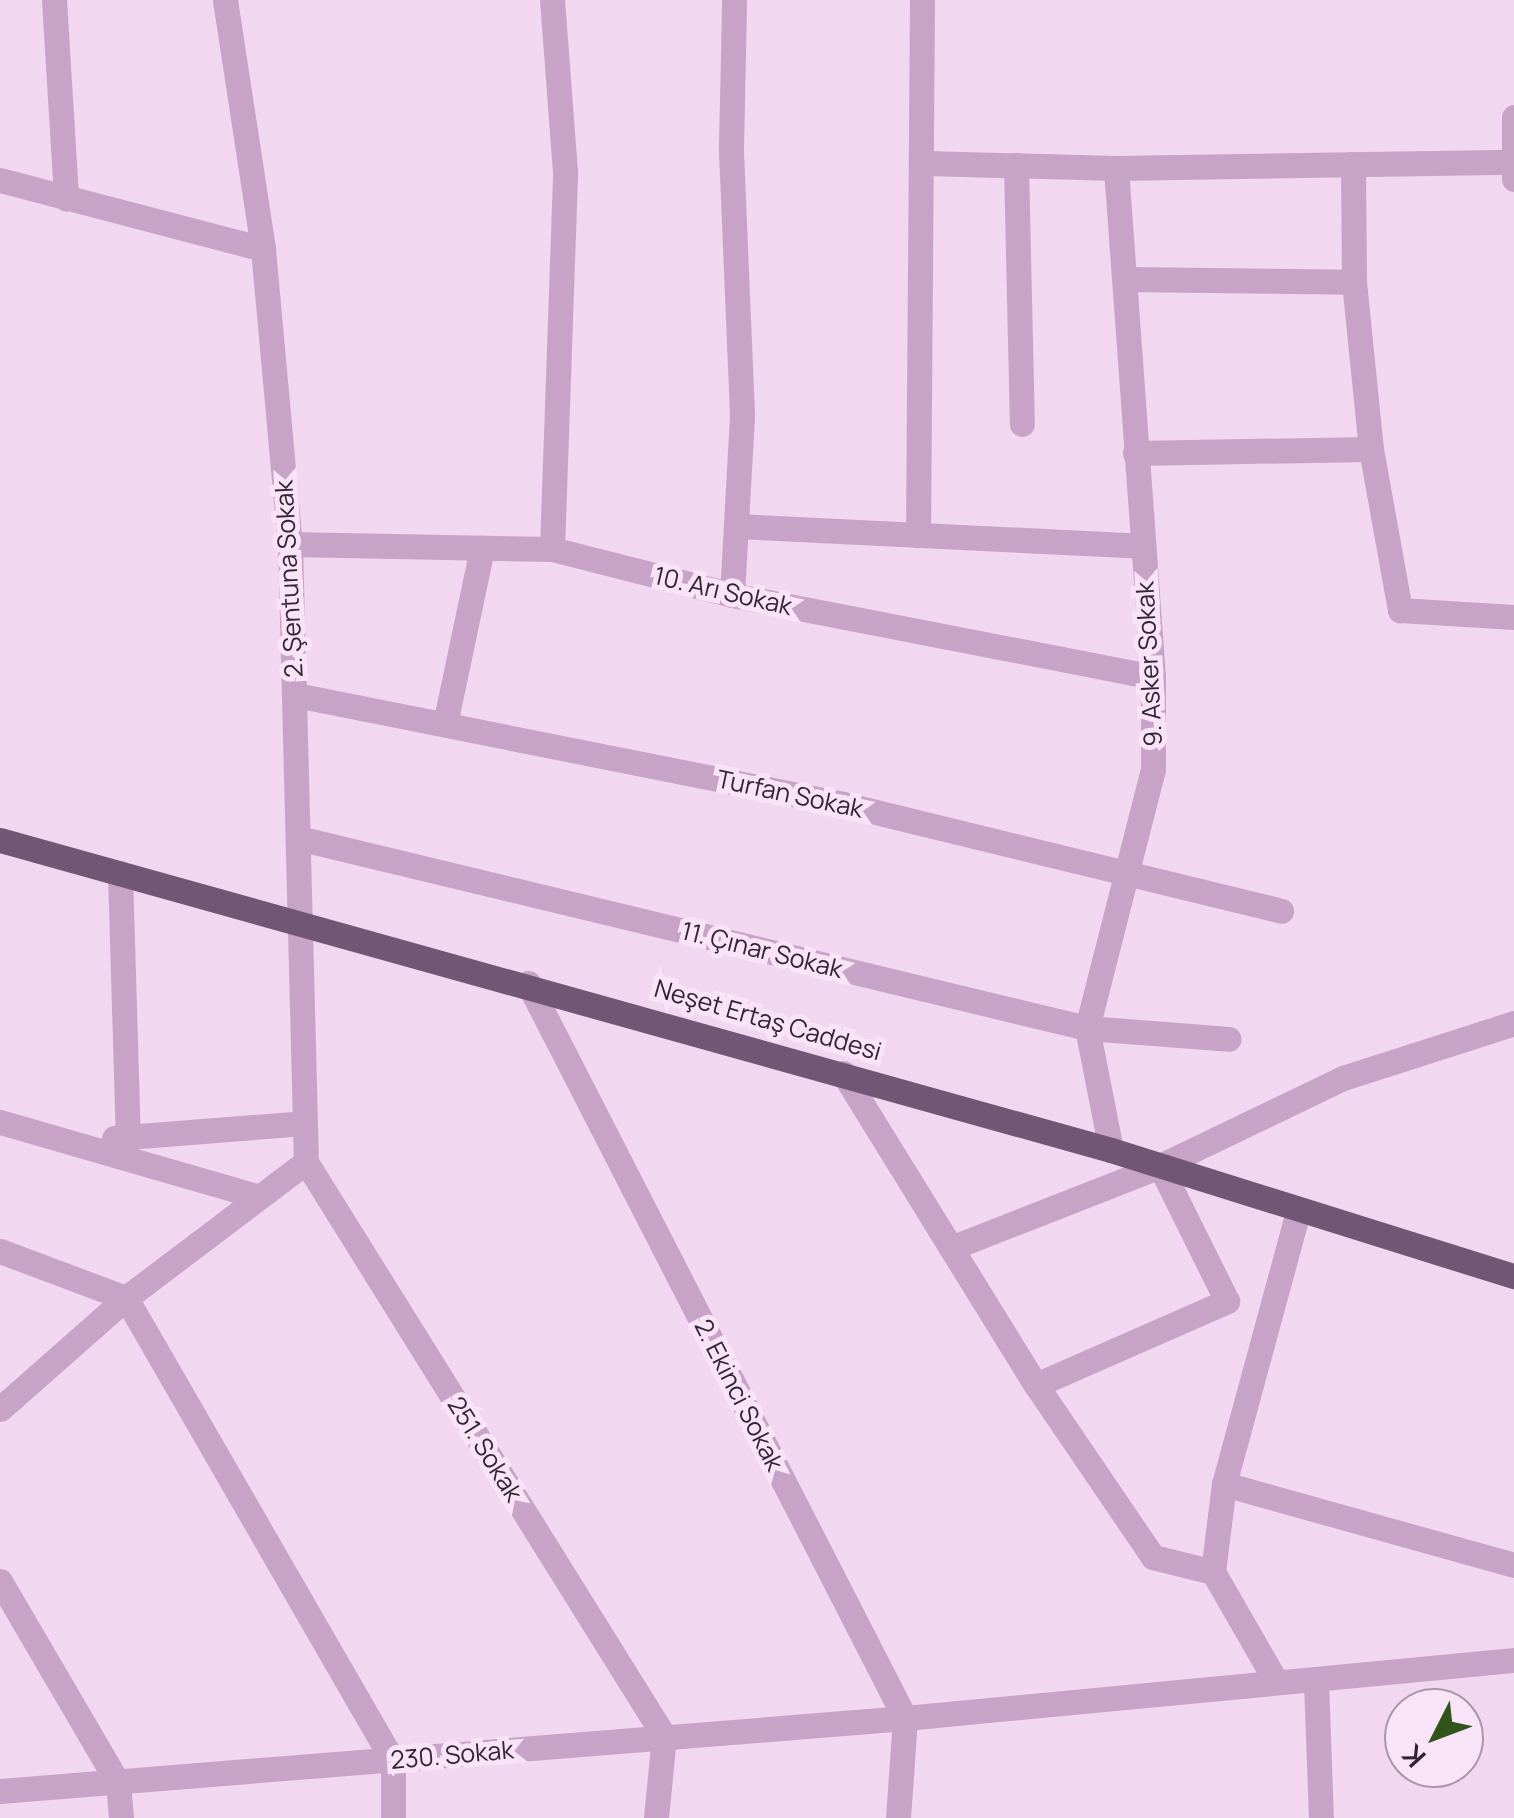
<!DOCTYPE html>
<meta charset="utf-8">
<style>
body{margin:0}
#map{position:relative;width:1514px;height:1818px;overflow:hidden;background:#f1d7ef;font-family:Manrope,sans-serif}
div>[style]{position:absolute}
.minor>*{height:25px;margin:-12.5px;padding:0 12.5px;transform-origin:12.5px;border-radius:12.5px;background:#c8a3c8}
.major>*{height:25px;margin:-12.5px;padding:0 12.5px;transform-origin:12.5px;border-radius:12.5px;background:#725676}
span{translate:-50% -50%;white-space:nowrap;text-align:center;line-height:1.15;-webkit-text-stroke:10px #f9e3f7;paint-order:stroke}
.street-label{font-size:25px;color:#312533}
.north{position:absolute;left:1384px;top:1688px;width:100px;height:100px;box-sizing:border-box;background:#f9e3f7;border:2px solid #a997a9;border-radius:50%;rotate:228deg;font-size:28px;font-weight:700;line-height:40px;text-align:center;color:#312533}
.north::after{content:'';display:block;margin:auto;width:35px;height:45px;background:#31541b;clip-path:polygon(50% 0,100% 100%,50% 72%,0 100%)}
</style>
<div id="map">
<div class="minor">
<div style="left:54px;top:0;width:199px;rotate:86.5deg"></div>
<div style="left:225px;top:0;width:252px;rotate:81.3deg"></div>
<div style="left:263px;top:249px;width:296px;rotate:84.8deg"></div>
<div style="left:290px;top:544px;width:618px;rotate:88.52deg"></div>
<div style="left:306px;top:1162px;width:676px;rotate:58.05deg"></div>
<div style="left:664px;top:1736px;width:82px;rotate:95.6deg"></div>
<div style="left:1514px;top:117px;width:62px;rotate:90deg"></div>
<div style="left:925px;top:163px;width:191px;rotate:1.5deg"></div>
<div style="left:1116px;top:168px;width:397px;rotate:-0.9deg"></div>
<div style="left:1353px;top:164px;width:118px;rotate:89.5deg"></div>
<div style="left:1354px;top:282px;width:168px;rotate:84.2deg"></div>
<div style="left:1371px;top:449px;width:164px;rotate:79.8deg"></div>
<div style="left:1400px;top:610px;width:114px;rotate:3.5deg"></div>
<div style="left:1016px;top:165px;width:259px;rotate:88.7deg"></div>
<div style="left:0;top:180px;width:272px;rotate:14.7deg"></div>
<div style="left:1124px;top:279px;width:230px;rotate:0.7deg"></div>
<div style="left:1135px;top:453px;width:236px;rotate:-1deg"></div>
<div style="left:737px;top:526px;width:405px;rotate:2.8deg"></div>
<div style="left:918px;top:535px;width:535px;rotate:-89.57deg"></div>
<div style="left:290px;top:544px;width:262px;rotate:1.1deg"></div>
<div style="left:552px;top:549px;width:186px;rotate:14.3deg"></div>
<div style="left:732px;top:595px;width:429px;rotate:11deg"></div>
<div style="left:552px;top:549px;width:377px;rotate:-88deg"></div>
<div style="left:565px;top:172px;width:172px;rotate:-94.3deg"></div>
<div style="left:732px;top:595px;width:181px;rotate:-86.8deg"></div>
<div style="left:742px;top:414px;width:266px;rotate:-92.4deg"></div>
<div style="left:731px;top:148px;width:148px;rotate:-88.8deg"></div>
<div style="left:296px;top:695px;width:558px;rotate:11.27deg"></div>
<div style="left:843px;top:804px;width:451px;rotate:13.7deg"></div>
<div style="left:445px;top:724px;width:180px;rotate:-78.1deg"></div>
<div style="left:298px;top:838px;width:812px;rotate:13.54deg"></div>
<div style="left:1087px;top:1028px;width:142px;rotate:4.4deg"></div>
<div style="left:120px;top:873px;width:264px;rotate:88.3deg"></div>
<div style="left:528px;top:983px;width:826px;rotate:62.85deg"></div>
<div style="left:905px;top:1718px;width:100px;rotate:94deg"></div>
<div style="left:843px;top:1073px;width:367px;rotate:58.3deg"></div>
<div style="left:1036px;top:1385px;width:208px;rotate:55.8deg"></div>
<div style="left:1153px;top:1557px;width:62px;rotate:14deg"></div>
<div style="left:0;top:1122px;width:270px;rotate:16.1deg"></div>
<div style="left:114px;top:1138px;width:190px;rotate:-4.5deg"></div>
<div style="left:1111px;top:1150px;width:124px;rotate:-101.1deg"></div>
<div style="left:1087px;top:1028px;width:266px;rotate:-75.7deg"></div>
<div style="left:1153px;top:770px;width:93px;rotate:-90deg"></div>
<div style="left:1153px;top:677px;width:510px;rotate:-94.16deg"></div>
<div style="left:951px;top:1248px;width:225px;rotate:-21.4deg"></div>
<div style="left:1160px;top:1166px;width:203px;rotate:-25.7deg"></div>
<div style="left:1343px;top:1078px;width:180px;rotate:-17.8deg"></div>
<div style="left:0;top:1251px;width:134px;rotate:20.5deg"></div>
<div style="left:126px;top:1298px;width:534px;rotate:60.03deg"></div>
<div style="left:393px;top:1761px;width:57px;rotate:90deg"></div>
<div style="left:1036px;top:1385px;width:209px;rotate:-23.7deg"></div>
<div style="left:1227px;top:1301px;width:151px;rotate:-116.4deg"></div>
<div style="left:0;top:1409px;width:168px;rotate:-41.4deg"></div>
<div style="left:126px;top:1298px;width:226px;rotate:-37.1deg"></div>
<div style="left:1224px;top:1484px;width:301px;rotate:15.6deg"></div>
<div style="left:0;top:1581px;width:234px;rotate:59.7deg"></div>
<div style="left:118px;top:1783px;width:35px;rotate:85deg"></div>
<div style="left:1274px;top:1678px;width:122px;rotate:-119.9deg"></div>
<div style="left:1213px;top:1572px;width:89px;rotate:-82.9deg"></div>
<div style="left:1224px;top:1484px;width:282px;rotate:-74.8deg"></div>
<div style="left:1316px;top:1682px;width:136px;rotate:87.9deg"></div>
<div style="left:0;top:1791px;width:908px;rotate:-4.61deg"></div>
<div style="left:905px;top:1718px;width:612px;rotate:-5.44deg"></div>
</div>
<div class="major">
<div style="left:0;top:840px;width:1153px;rotate:15.59deg"></div>
<div style="left:1111px;top:1150px;width:422px;rotate:17.4deg"></div>
</div>
<div class="street-label">
<span style="left:289px;top:579px;rotate:-93deg">2. Şentuna Sokak</span>
<span style="left:723px;top:591px;rotate:13deg">10. Arı Sokak</span>
<span style="left:1149px;top:664px;rotate:-93deg">9. Asker Sokak</span>
<span style="left:790px;top:794px;rotate:12deg">Turfan Sokak</span>
<span style="left:762px;top:950px;rotate:14deg">11. Çınar Sokak</span>
<span style="left:768px;top:1020px;rotate:16deg">Neşet Ertaş Caddesi</span>
<span style="left:739px;top:1395px;rotate:63deg">2. Ekinci Sokak</span>
<span style="left:485px;top:1449px;rotate:58deg">251. Sokak</span>
<span style="left:452px;top:1755px;rotate:-5deg">230. Sokak</span>
</div>
<div class="north">K</div>
</div>
